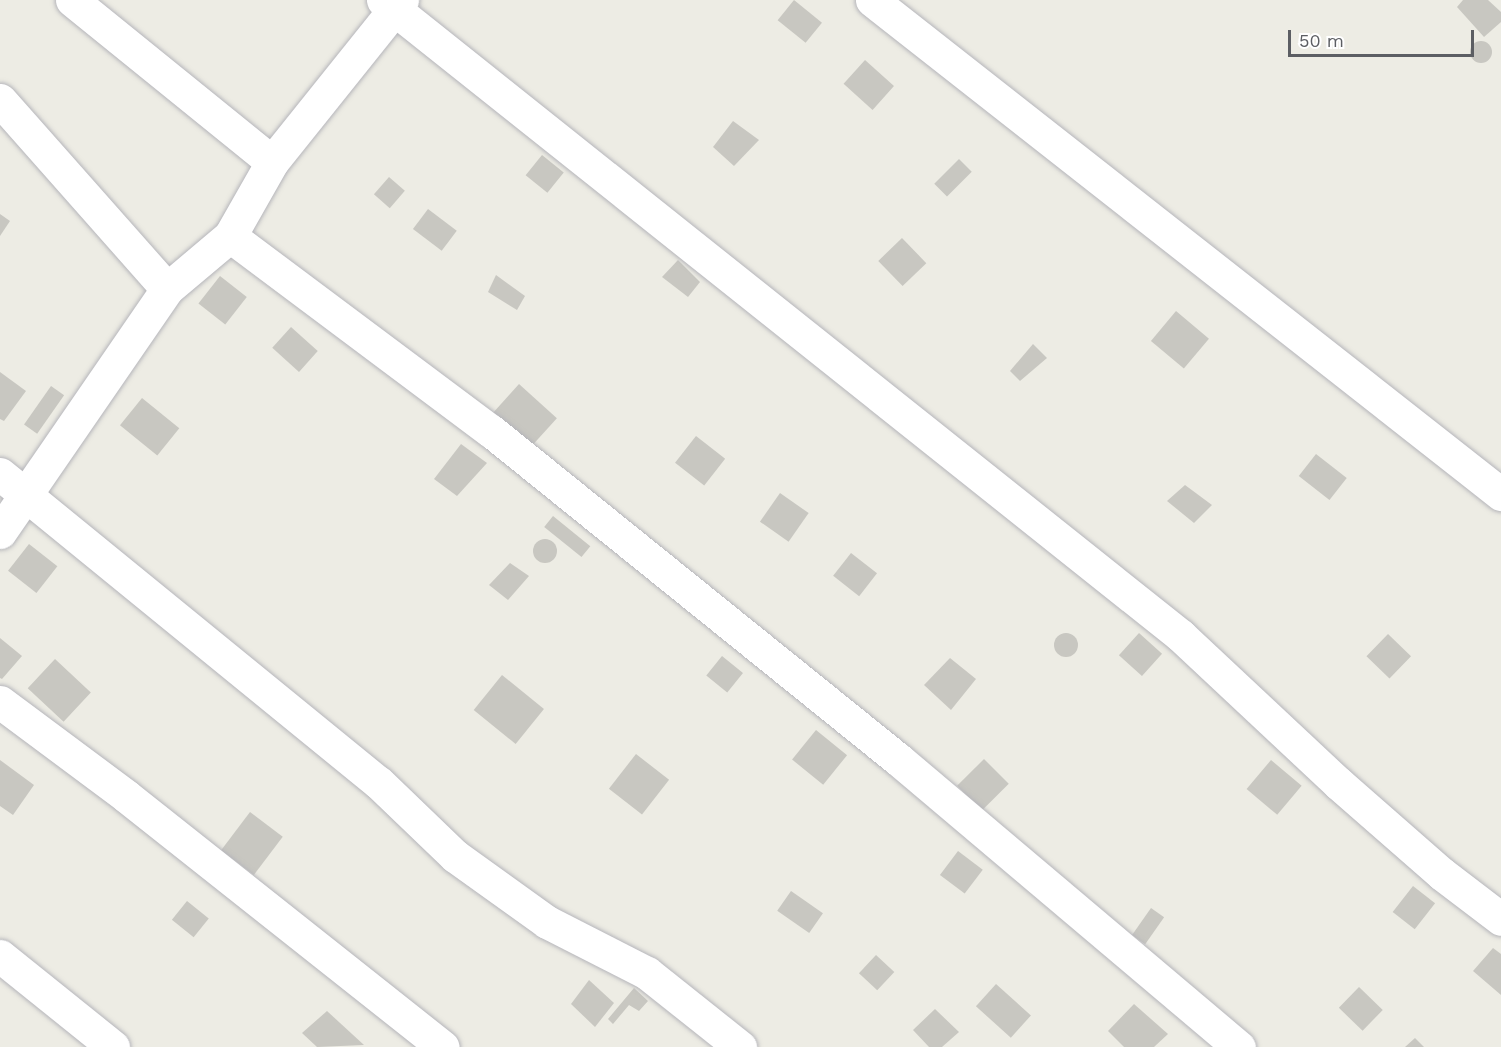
<!DOCTYPE html>
<style>
body{margin:0}
#map{position:relative;width:1501px;height:1047px;overflow:hidden;background:#edece4;font-family:"Work Sans",sans-serif}
div>[style]{position:absolute}
.building>*{inset:0;background:#c8c7c1;transform-origin:0 0}
.round{border-radius:50%}
.roads{filter:drop-shadow(0 0 2px #b5b5ba) drop-shadow(0 0 2px #b5b5ba)}
.minor>*{height:33px;margin:-16.5px;padding:0 16.5px;transform-origin:16.5px;border-radius:16.5px;background:#fff}
span{translate:-50% -50%;white-space:nowrap;text-align:center;line-height:1.15;-webkit-text-stroke:6px #fff;paint-order:stroke}
.scale{position:absolute;left:1288px;top:30px;width:186px;height:27px;box-sizing:border-box;border:3px solid #5c5e63;border-top:0;padding-left:8px;font-size:18px;line-height:21px;white-space:nowrap;color:#5c5e63;-webkit-text-stroke:4px #fff;paint-order:stroke}
</style>
<div id="map">
<div class="building">
<div style="left:794px;top:0;width:36px;height:26px;rotate:39deg"></div>
<div style="clip-path:polygon(1463px 0,1488px 0,1501px 12px,1501px 22px,1484px 37px,1457px 7px)"></div>
<div class="round" style="left:1470px;top:41px;width:22px;height:22px"></div>
<div style="left:865px;top:60px;width:39px;height:32px;rotate:42deg"></div>
<div style="clip-path:polygon(733px 121px,759px 140px,734px 166px,713px 147px)"></div>
<div style="left:542px;top:155px;width:28px;height:26px;rotate:39deg"></div>
<div style="left:959px;top:159px;width:18px;height:35px;rotate:45deg"></div>
<div style="left:389px;top:177px;width:21px;height:23px;rotate:41deg"></div>
<div style="left:428px;top:209px;width:36px;height:25px;rotate:37deg"></div>
<div style="clip-path:polygon(0 214px,10px 221px,0 236px)"></div>
<div style="left:902px;top:238px;width:35px;height:33px;rotate:46deg"></div>
<div style="clip-path:polygon(678px 260px,700px 282px,688px 297px,662px 277px)"></div>
<div style="clip-path:polygon(496px 275px,525px 296px,517px 310px,488px 292px)"></div>
<div style="left:220px;top:276px;width:34px;height:35px;rotate:38deg"></div>
<div style="left:1176px;top:311px;width:43px;height:39px;rotate:40deg"></div>
<div style="left:291px;top:327px;width:36px;height:28px;rotate:42deg"></div>
<div style="clip-path:polygon(1033px 344px,1047px 358px,1020px 381px,1010px 371px)"></div>
<div style="clip-path:polygon(0 372px,26px 391px,4px 421px,0 419px)"></div>
<div style="left:519px;top:384px;width:51px;height:38px;rotate:42deg"></div>
<div style="left:51px;top:386px;width:16px;height:47px;rotate:35deg"></div>
<div style="left:142px;top:398px;width:48px;height:35px;rotate:39deg"></div>
<div style="left:696px;top:436px;width:37px;height:34px;rotate:38deg"></div>
<div style="clip-path:polygon(461px 444px,487px 463px,457px 496px,434px 479px)"></div>
<div style="left:1316px;top:454px;width:39px;height:28px;rotate:38deg"></div>
<div style="clip-path:polygon(1185px 485px,1212px 505px,1194px 523px,1167px 501px)"></div>
<div style="left:780px;top:493px;width:35px;height:35px;rotate:35deg"></div>
<div style="left:553px;top:516px;width:48px;height:14px;rotate:39deg"></div>
<div class="round" style="left:533px;top:539px;width:24px;height:24px"></div>
<div style="left:29px;top:544px;width:36px;height:34px;rotate:38deg"></div>
<div style="left:851px;top:553px;width:33px;height:29px;rotate:38deg"></div>
<div style="clip-path:polygon(510px 563px,529px 576px,508px 600px,489px 585px)"></div>
<div class="round" style="left:1054px;top:633px;width:24px;height:24px"></div>
<div style="left:1139px;top:633px;width:31px;height:30px;rotate:42deg"></div>
<div style="left:1388px;top:634px;width:32px;height:31px;rotate:44deg"></div>
<div style="clip-path:polygon(0 638px,22px 656px,2px 679px,0 678px)"></div>
<div style="left:722px;top:656px;width:27px;height:25px;rotate:39deg"></div>
<div style="clip-path:polygon(950px 658px,976px 679px,951px 710px,924px 685px)"></div>
<div style="left:55px;top:659px;width:49px;height:40px;rotate:43deg"></div>
<div style="left:502px;top:675px;width:54px;height:45px;rotate:39deg"></div>
<div style="left:816px;top:730px;width:40px;height:38px;rotate:39deg"></div>
<div style="left:636px;top:754px;width:42px;height:44px;rotate:38deg"></div>
<div style="left:984px;top:759px;width:35px;height:38px;rotate:45deg"></div>
<div style="clip-path:polygon(0 760px,34px 785px,13px 815px,0 806px)"></div>
<div style="left:1271px;top:760px;width:40px;height:38px;rotate:40deg"></div>
<div style="left:250px;top:812px;width:41px;height:48px;rotate:37deg"></div>
<div style="left:958px;top:851px;width:31px;height:30px;rotate:37deg"></div>
<div style="left:1413px;top:886px;width:28px;height:33px;rotate:38deg"></div>
<div style="left:791px;top:891px;width:39px;height:24px;rotate:35deg"></div>
<div style="left:187px;top:901px;width:28px;height:24px;rotate:39deg"></div>
<div style="left:1151px;top:908px;width:16px;height:33px;rotate:35deg"></div>
<div style="clip-path:polygon(1493px 948px,1501px 954px,1501px 995px,1473px 971px)"></div>
<div style="left:876px;top:955px;width:25px;height:25px;rotate:43deg"></div>
<div style="clip-path:polygon(589px 980px,614px 1003px,595px 1027px,571px 1004px)"></div>
<div style="left:996px;top:984px;width:47px;height:30px;rotate:42deg"></div>
<div style="left:1359px;top:987px;width:33px;height:29px;rotate:44deg"></div>
<div style="clip-path:polygon(634px 988px,648px 1001px,639px 1011px,629px 1005px,613px 1024px,608px 1019px)"></div>
<div style="clip-path:polygon(1134px 1004px,1168px 1034px,1154px 1047px,1124px 1047px,1108px 1031px)"></div>
<div style="clip-path:polygon(935px 1009px,959px 1032px,942px 1047px,929px 1047px,913px 1030px)"></div>
<div style="clip-path:polygon(327px 1011px,364px 1045px,317px 1047px,302px 1033px)"></div>
<div style="clip-path:polygon(1415px 1038px,1424px 1047px,1405px 1047px)"></div>
</div>
<div class="roads">
<div class="minor">
<div style="left:72px;top:0;width:257px;rotate:39deg"></div>
<div style="left:383px;top:0;width:1020px;rotate:38.55deg"></div>
<div style="left:1181px;top:636px;width:215px;rotate:43.1deg"></div>
<div style="left:1338px;top:783px;width:138px;rotate:41.2deg"></div>
<div style="left:1442px;top:874px;width:74px;rotate:37.3deg"></div>
<div style="left:872px;top:0;width:800px;rotate:38.15deg"></div>
<div style="left:0;top:100px;width:252px;rotate:48.5deg"></div>
<div style="left:230px;top:236px;width:326px;rotate:36.8deg"></div>
<div style="left:491px;top:431px;width:524px;rotate:38.88deg"></div>
<div style="left:899px;top:760px;width:445px;rotate:40.2deg"></div>
<div style="left:0;top:474px;width:488px;rotate:39.2deg"></div>
<div style="left:378px;top:782px;width:107px;rotate:43.9deg"></div>
<div style="left:455px;top:856px;width:113px;rotate:35.7deg"></div>
<div style="left:547px;top:922px;width:112px;rotate:27deg"></div>
<div style="left:647px;top:973px;width:119px;rotate:38.5deg"></div>
<div style="left:0;top:532px;width:295px;rotate:-55.5deg"></div>
<div style="left:167px;top:289px;width:82px;rotate:-40.1deg"></div>
<div style="left:230px;top:236px;width:85px;rotate:-60.4deg"></div>
<div style="left:272px;top:162px;width:208px;rotate:-51.3deg"></div>
<div style="left:0;top:702px;width:157px;rotate:36.7deg"></div>
<div style="left:126px;top:796px;width:404px;rotate:38.4deg"></div>
<div style="left:0;top:956px;width:145px;rotate:38.8deg"></div>
</div>
</div>
<div class="scale">50 m</div>
</div>
